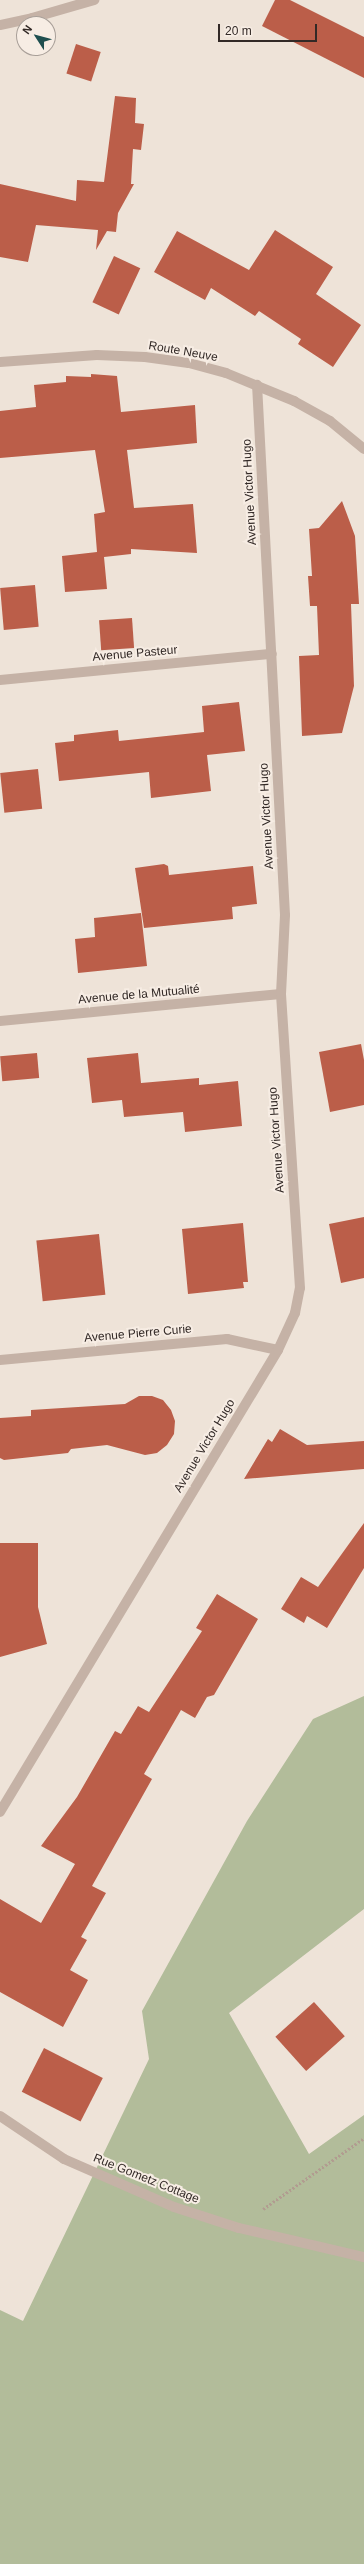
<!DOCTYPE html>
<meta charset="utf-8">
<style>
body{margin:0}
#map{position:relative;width:364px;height:2564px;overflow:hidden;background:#eee3d8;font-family:Arial,sans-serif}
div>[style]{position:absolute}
.green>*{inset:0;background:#b2bc9a}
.building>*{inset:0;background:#bb5e49;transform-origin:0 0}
.path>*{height:2.5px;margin-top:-1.25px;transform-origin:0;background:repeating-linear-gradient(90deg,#b19c90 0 2px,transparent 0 4px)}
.minor>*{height:10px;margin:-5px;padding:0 5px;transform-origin:5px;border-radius:5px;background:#c5b2a6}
span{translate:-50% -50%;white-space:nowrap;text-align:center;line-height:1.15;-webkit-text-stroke:4px #f7ede4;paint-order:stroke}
.street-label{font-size:12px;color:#322926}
.north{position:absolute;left:16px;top:16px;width:40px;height:40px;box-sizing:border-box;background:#f7ede4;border:1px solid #a89f98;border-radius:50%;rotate:306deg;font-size:11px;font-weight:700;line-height:16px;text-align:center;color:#322926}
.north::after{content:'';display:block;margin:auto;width:14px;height:18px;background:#1f4f4f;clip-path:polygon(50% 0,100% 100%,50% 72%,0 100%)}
.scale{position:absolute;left:218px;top:24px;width:99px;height:18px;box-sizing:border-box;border:2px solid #322926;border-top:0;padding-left:5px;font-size:12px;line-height:14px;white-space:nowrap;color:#322926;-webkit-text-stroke:3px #f7ede4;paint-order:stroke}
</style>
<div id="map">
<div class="green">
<div style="clip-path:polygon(364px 1696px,364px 1909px,229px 2013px,309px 2154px,364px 2115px,364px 2564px,0 2564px,0 2310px,23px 2321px,149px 2059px,142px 2011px,247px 1821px,313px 1719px)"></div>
</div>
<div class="building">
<div style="clip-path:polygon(275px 0,290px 0,364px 37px,364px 78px,262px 26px)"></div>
<div style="left:76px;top:44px;width:26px;height:31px;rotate:18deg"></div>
<div style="clip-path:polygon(115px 96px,136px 98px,135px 123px,144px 124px,141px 150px,133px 149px,131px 184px,134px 184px,118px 213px,116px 232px,107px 231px,96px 250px,98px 230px,36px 225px,28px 262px,0 257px,0 184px,76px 201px,77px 180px,104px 182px)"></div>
<div style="clip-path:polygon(275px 230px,333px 267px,316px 294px,361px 325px,333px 367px,298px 344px,301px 339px,259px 311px,255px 316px,211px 288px,205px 300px,154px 272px,177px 231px,249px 270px)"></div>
<div style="left:114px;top:256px;width:29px;height:51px;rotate:25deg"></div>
<div style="clip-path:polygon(91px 374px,117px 376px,121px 412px,195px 405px,197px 443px,127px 450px,134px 508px,193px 504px,197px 553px,131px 549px,131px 554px,104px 557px,107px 589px,65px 592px,62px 556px,97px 552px,94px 514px,105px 512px,95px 450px,0 458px,0 411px,36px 407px,34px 385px,66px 382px,66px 376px,91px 377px)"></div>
<div style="clip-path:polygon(342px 501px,355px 536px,359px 604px,351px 604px,354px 686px,342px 733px,302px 736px,299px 656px,319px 655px,317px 606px,310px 606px,308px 576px,312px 576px,309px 529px,319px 528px)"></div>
<div style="left:35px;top:585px;width:42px;height:35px;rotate:85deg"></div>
<div style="left:132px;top:618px;width:30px;height:33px;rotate:86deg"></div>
<div style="clip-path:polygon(239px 702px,245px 751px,207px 755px,211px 791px,151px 798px,149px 772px,59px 781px,55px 743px,74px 741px,74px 735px,118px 730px,119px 741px,204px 732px,202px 706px)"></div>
<div style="left:38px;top:769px;width:40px;height:38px;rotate:84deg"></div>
<div style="clip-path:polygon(164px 864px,168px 866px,169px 875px,253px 866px,257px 904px,232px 907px,233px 919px,144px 928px,135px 868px)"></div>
<div style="clip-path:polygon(141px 913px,147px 966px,78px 973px,75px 939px,95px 937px,94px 918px)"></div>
<div style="clip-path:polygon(361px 1044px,364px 1060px,364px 1105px,330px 1112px,319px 1052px)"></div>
<div style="left:37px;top:1053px;width:25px;height:37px;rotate:85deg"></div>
<div style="clip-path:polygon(138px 1053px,141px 1083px,199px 1078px,199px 1085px,238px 1081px,242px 1126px,185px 1132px,183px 1112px,124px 1117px,122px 1100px,92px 1103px,87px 1058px)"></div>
<div style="clip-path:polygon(364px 1217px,364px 1278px,341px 1283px,329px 1224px)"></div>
<div style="clip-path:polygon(243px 1223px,248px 1282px,243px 1282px,244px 1288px,188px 1294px,182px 1229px)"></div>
<div style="left:99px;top:1234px;width:61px;height:63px;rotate:84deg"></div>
<div style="clip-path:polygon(139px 1396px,152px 1396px,163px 1400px,171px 1410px,175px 1421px,174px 1434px,167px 1445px,157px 1453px,145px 1455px,107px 1445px,71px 1449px,68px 1453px,4px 1460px,0 1458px,0 1418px,31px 1416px,31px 1410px,125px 1404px)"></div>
<div style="clip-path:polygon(280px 1429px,307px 1445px,364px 1441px,364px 1469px,244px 1479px,268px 1439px,272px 1442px)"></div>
<div style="clip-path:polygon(364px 1523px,364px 1568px,327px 1628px,307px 1616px,304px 1623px,281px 1609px,301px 1577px,318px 1587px)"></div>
<div style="clip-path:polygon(0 1543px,38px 1543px,38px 1607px,47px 1644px,0 1657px)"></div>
<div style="clip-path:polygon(217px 1594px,258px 1619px,214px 1695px,207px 1697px,195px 1718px,181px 1710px,144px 1774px,152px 1779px,92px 1886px,106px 1893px,81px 1937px,87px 1940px,70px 1970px,88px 1980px,63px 2027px,0 1992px,0 1899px,41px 1923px,75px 1864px,41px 1846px,77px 1797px,115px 1731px,121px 1734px,138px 1706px,149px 1712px,202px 1631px,196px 1628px)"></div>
<div style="left:314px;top:2002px;width:46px;height:52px;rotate:48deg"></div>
<div style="left:44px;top:2048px;width:66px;height:49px;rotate:27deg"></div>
</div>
<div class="path">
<div style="left:263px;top:2209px;width:123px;rotate:-35.1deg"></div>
</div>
<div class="minor">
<div style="left:0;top:25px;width:33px;rotate:-12deg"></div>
<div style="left:32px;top:18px;width:65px;rotate:-16.2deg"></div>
<div style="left:0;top:362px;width:97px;rotate:-4.1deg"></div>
<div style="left:97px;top:355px;width:48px;rotate:2.4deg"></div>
<div style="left:145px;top:357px;width:44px;rotate:7.8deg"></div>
<div style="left:189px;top:363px;width:38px;rotate:15deg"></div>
<div style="left:226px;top:373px;width:74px;rotate:22.4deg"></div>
<div style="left:294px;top:401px;width:41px;rotate:29.1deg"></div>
<div style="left:330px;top:421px;width:44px;rotate:39.5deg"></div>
<div style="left:0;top:680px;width:273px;rotate:-5.5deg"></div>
<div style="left:0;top:1021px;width:282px;rotate:-5.5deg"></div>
<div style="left:0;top:1360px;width:228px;rotate:-5.3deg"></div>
<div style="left:227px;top:1339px;width:52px;rotate:12.2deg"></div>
<div style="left:0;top:1812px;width:539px;rotate:-58.96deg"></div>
<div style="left:278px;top:1350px;width:41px;rotate:-65.3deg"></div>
<div style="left:295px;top:1313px;width:25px;rotate:-79deg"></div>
<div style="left:300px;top:1288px;width:295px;rotate:-93.7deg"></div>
<div style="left:281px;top:994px;width:79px;rotate:-87.1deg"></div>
<div style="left:285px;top:915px;width:531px;rotate:-93.02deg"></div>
<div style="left:0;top:2116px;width:77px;rotate:33.9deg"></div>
<div style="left:64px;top:2159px;width:120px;rotate:23.6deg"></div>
<div style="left:174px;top:2207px;width:68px;rotate:17.9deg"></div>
<div style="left:239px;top:2228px;width:128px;rotate:13.1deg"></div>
</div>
<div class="street-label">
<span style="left:183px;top:352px;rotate:10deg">Route Neuve</span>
<span style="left:250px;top:492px;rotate:-93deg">Avenue Victor Hugo</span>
<span style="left:135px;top:654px;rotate:-5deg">Avenue Pasteur</span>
<span style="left:267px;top:816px;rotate:-93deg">Avenue Victor Hugo</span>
<span style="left:139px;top:995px;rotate:-5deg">Avenue de la Mutualité</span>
<span style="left:277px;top:1140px;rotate:-94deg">Avenue Victor Hugo</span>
<span style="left:138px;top:1334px;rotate:-5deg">Avenue Pierre Curie</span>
<span style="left:205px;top:1446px;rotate:-59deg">Avenue Victor Hugo</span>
<span style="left:146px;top:2179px;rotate:22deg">Rue Gometz Cottage</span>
</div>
<div class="north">N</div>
<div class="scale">20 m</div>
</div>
